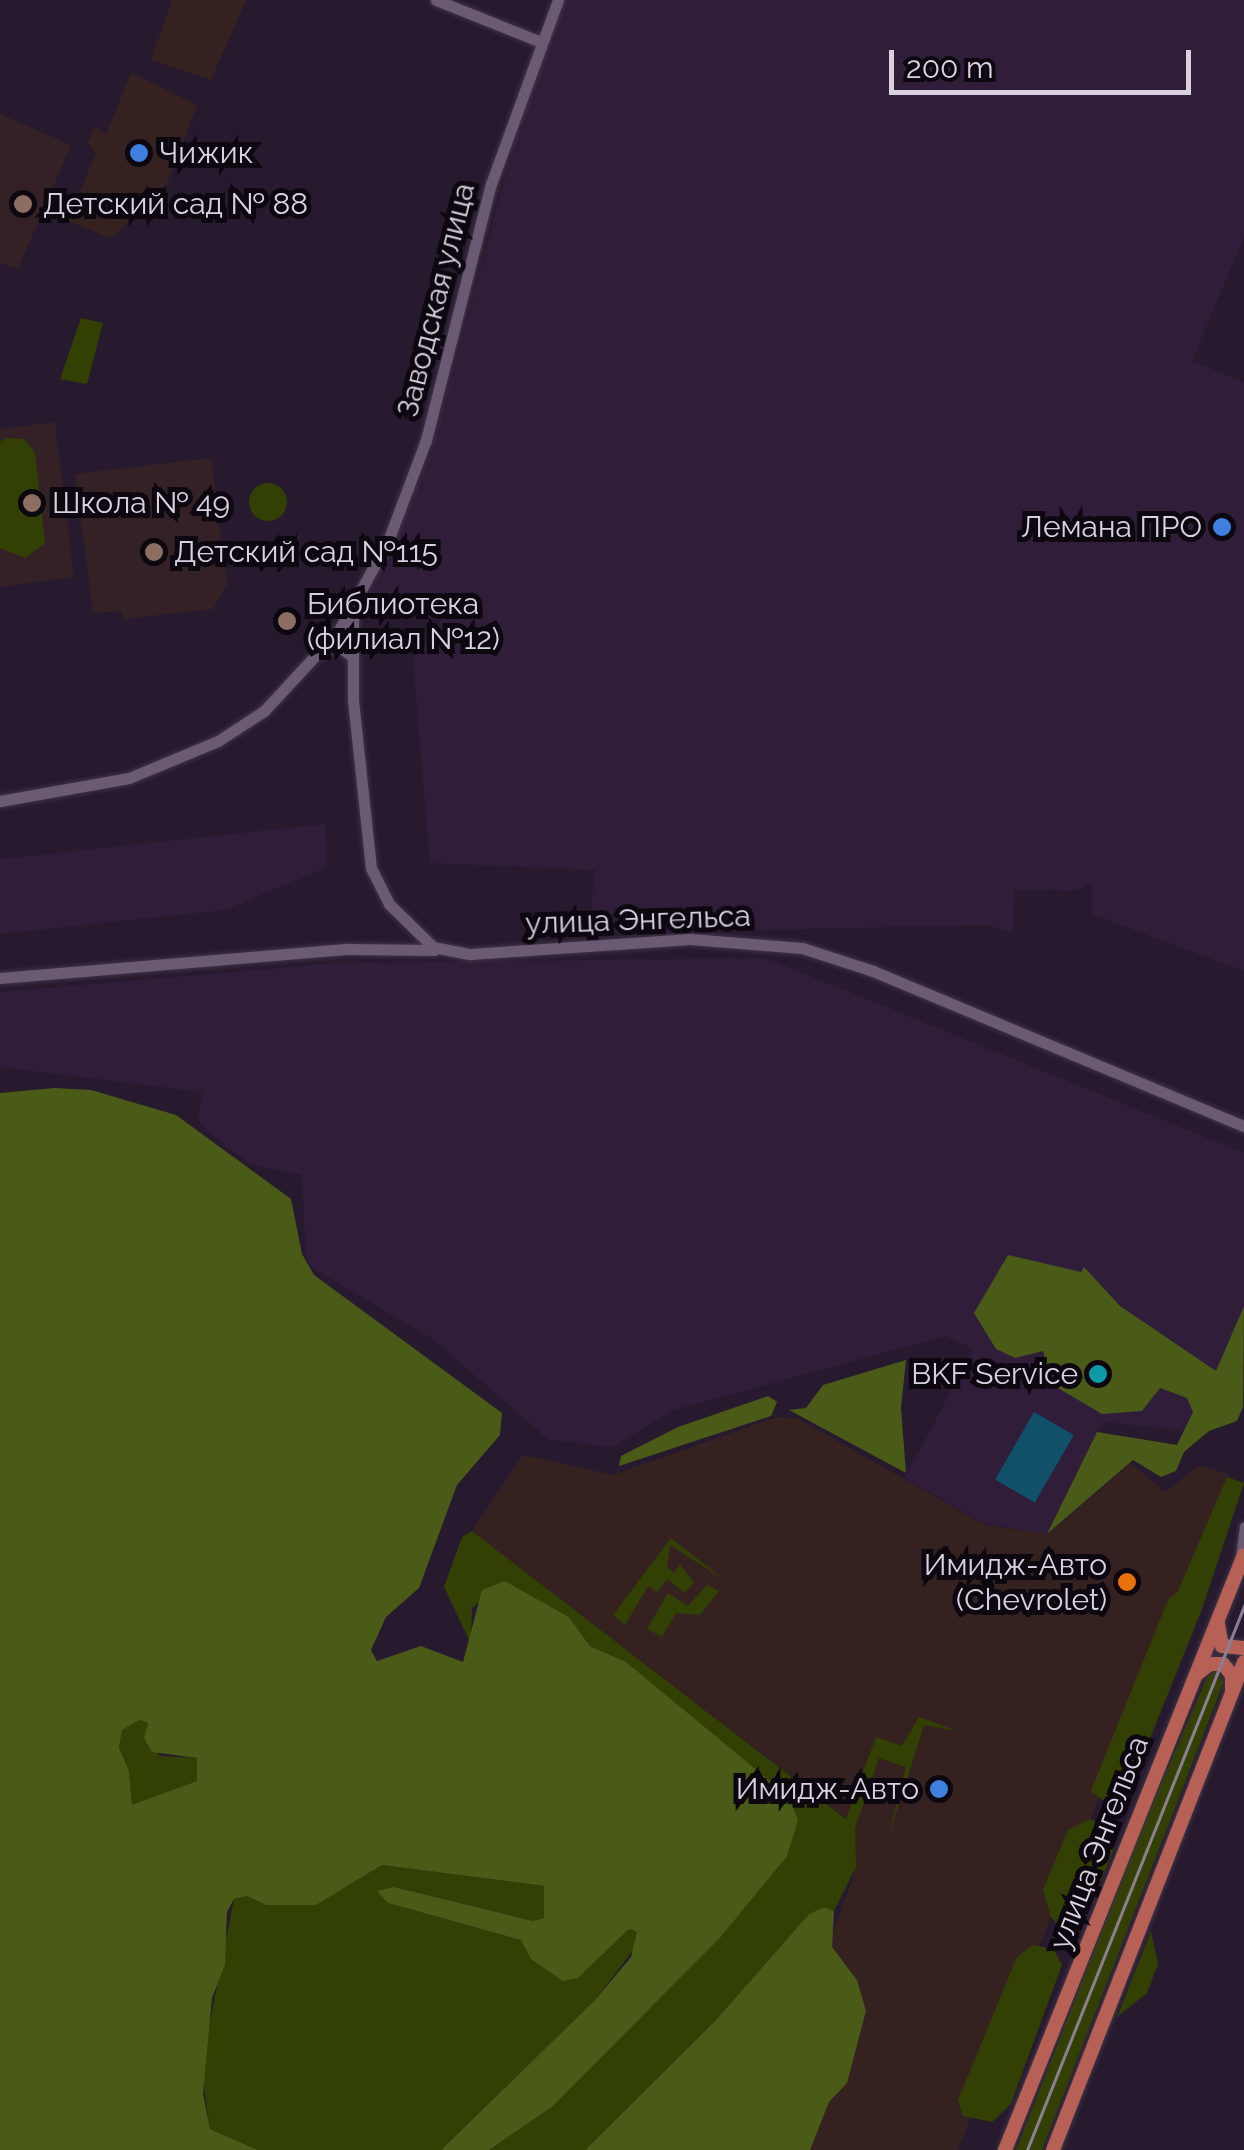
<!DOCTYPE html>
<meta charset="utf-8">
<style>
body{margin:0}
#map{position:relative;width:1244px;height:2150px;overflow:hidden;background:#271a2f;font-family:Raleway,sans-serif}
div>[style]{position:absolute}
.commercial>*{inset:0;background:#352220}
.built>*{inset:0;background:#2f1d39}
.education>*{inset:0;background:#342126}
.green>*{inset:0;background:#334003}
.round{border-radius:50%}
.forest>*{inset:0;background:#4a5a17}
.water>*{inset:0;background:#105069;transform-origin:0 0}
.roads{filter:drop-shadow(0 0 2px #403547) drop-shadow(0 0 2px #403547)}
.minor>*{height:9px;margin:-4.5px;padding:0 4.5px;transform-origin:4.5px;border-radius:4.5px;background:#6a5a73}
.tertiary>*{height:11px;margin:-5.5px;padding:0 5.5px;transform-origin:5.5px;border-radius:5.5px;background:#6a5a73}
.primary>*{height:14px;margin:-7px;padding:0 7px;transform-origin:7px;border-radius:7px;background:#b66056}
.tram>*{height:2.5px;margin:-1.25px;padding:0 1.25px;transform-origin:1.25px;border-radius:1.25px;background:#8a7f91}
.dots>*{width:28px;height:28px;translate:-50% -50%;box-sizing:border-box;border:5px solid #0d0710;border-radius:50%}
span{translate:-50% -50%;white-space:nowrap;text-align:center;line-height:1.15;-webkit-text-stroke:10px #0d0710;paint-order:stroke}
.poi-label{font-size:30px;color:#dad1e0}
.left{translate:0 -50%;text-align:left}
.right{translate:-100% -50%;text-align:right}
.street-label{font-size:30px;color:#dad1e0}
.scale{position:absolute;left:889px;top:50px;width:302px;height:45px;box-sizing:border-box;border:5px solid #dad1e0;border-top:0;padding-left:12px;font-size:30px;line-height:35px;white-space:nowrap;color:#dad1e0;-webkit-text-stroke:8px #0d0710;paint-order:stroke}
</style>
<div id="map">
<div class="commercial">
<div style="clip-path:polygon(172px 0,246px 0,211px 80px,151px 60px)"></div>
<div style="clip-path:polygon(131px 73px,197px 105px,167px 184px,111px 238px,68px 221px,96px 153px,88px 143px,95px 127px,106px 135px)"></div>
<div style="clip-path:polygon(777px 1417px,797px 1418px,985px 1525px,1048px 1534px,1131px 1463px,1165px 1492px,1200px 1465px,1228px 1474px,958px 2150px,800px 2150px,826px 1951px,854px 1875px,847px 1819px,472px 1531px,523px 1455px,613px 1475px)"></div>
</div>
<div class="built">
<div style="clip-path:polygon(565px 0,1244px 0,1244px 237px,1192px 361px,1244px 382px,1244px 971px,1092px 914px,1092px 882px,1077px 891px,1014px 890px,1013px 933px,988px 925px,588px 934px,595px 870px,430px 863px,413px 660px,441px 620px,362px 607px,430px 457px,531px 80px)"></div>
<div style="clip-path:polygon(325px 824px,327px 867px,226px 910px,0 934px,0 859px)"></div>
<div style="clip-path:polygon(766px 958px,1244px 1153px,1244px 1318px,1201px 1432px,1102px 1422px,1047px 1534px,985px 1524px,905px 1478px,973px 1349px,946px 1336px,674px 1410px,612px 1447px,549px 1440px,433px 1339px,314px 1269px,306px 1259px,302px 1175px,249px 1164px,204px 1127px,198px 1118px,202px 1092px,0 1067px,0 992px,335px 963px)"></div>
</div>
<div class="education">
<div style="clip-path:polygon(0 114px,71px 145px,18px 269px,0 263px)"></div>
<div style="clip-path:polygon(55px 422px,74px 577px,0 587px,0 429px)"></div>
<div style="clip-path:polygon(211px 458px,227px 584px,213px 609px,123px 619px,121px 611px,93px 613px,75px 474px)"></div>
</div>
<div class="green">
<div style="clip-path:polygon(81px 318px,103px 323px,87px 384px,60px 379px)"></div>
<div style="clip-path:polygon(6px 438px,24px 439px,35px 453px,45px 543px,25px 558px,0 548px,0 442px)"></div>
<div class="round" style="left:249px;top:483px;width:38px;height:38px"></div>
<div style="clip-path:polygon(1227px 1477px,1244px 1483px,1202px 1609px,1128px 1793px,1113px 1808px,1091px 1791px,1168px 1600px,1178px 1591px)"></div>
<div style="clip-path:polygon(472px 1531px,846px 1819px,876px 1737px,902px 1746px,919px 1717px,957px 1731px,924px 1725px,888px 1838px,906px 1767px,879px 1758px,855px 1828px,856px 1867px,834px 1911px,824px 1907px,809px 1914px,715px 2021px,585px 2150px,489px 2150px,552px 2107px,719px 1939px,691px 1721px,626px 1662px,590px 1646px,569px 1617px,505px 1581px,472px 1608px,471px 1644px,444px 1587px,462px 1537px)"></div>
<div style="clip-path:polygon(671px 1538px,726px 1581px,670px 1545px,667px 1567px,674px 1573px,680px 1565px,694px 1582px,685px 1593px,667px 1579px,657px 1592px,648px 1586px,625px 1625px,613px 1615px)"></div>
<div style="clip-path:polygon(707px 1585px,719px 1591px,700px 1615px,676px 1613px,662px 1637px,647px 1629px,668px 1593px,688px 1606px)"></div>
<div style="clip-path:polygon(1217px 1670px,1224px 1682px,1042px 2150px,1016px 2150px,1143px 1826px,1207px 1677px)"></div>
<div style="clip-path:polygon(140px 1720px,148px 1723px,145px 1738px,160px 1756px,197px 1758px,197px 1781px,132px 1806px,129px 1771px,119px 1749px,122px 1730px)"></div>
<div style="clip-path:polygon(1090px 1819px,1106px 1826px,1114px 1849px,1080px 1931px,1065px 1934px,1051px 1917px,1043px 1890px,1068px 1830px)"></div>
<div style="clip-path:polygon(382px 1865px,544px 1886px,544px 1918px,533px 1921px,394px 1887px,388px 1903px,521px 1940px,578px 1978px,629px 1929px,637px 1932px,637px 1945px,595px 2000px,441px 2150px,258px 2150px,210px 2129px,201px 2068px,234px 1899px,247px 1896px,266px 1905px,336px 1893px)"></div>
<div style="clip-path:polygon(1151px 1931px,1158px 1964px,1147px 1993px,1117px 2017px)"></div>
<div style="clip-path:polygon(1033px 1945px,1054px 1949px,1062px 1965px,1011px 2104px,992px 2122px,963px 2116px,958px 2100px,1017px 1957px)"></div>
</div>
<div class="forest">
<div style="clip-path:polygon(evenodd,54px 1088px,91px 1090px,176px 1115px,291px 1199px,302px 1254px,314px 1275px,502px 1413px,500px 1435px,457px 1485px,419px 1588px,386px 1617px,371px 1650px,377px 1661px,421px 1646px,463px 1662px,482px 1590px,505px 1581px,569px 1617px,590px 1646px,626px 1662px,788px 1796px,798px 1820px,787px 1856px,719px 1939px,552px 2107px,489px 2150px,441px 2150px,595px 2000px,631px 1957px,637px 1932px,629px 1929px,578px 1978px,563px 1981px,531px 1959px,521px 1940px,388px 1903px,377px 1891px,394px 1887px,533px 1921px,544px 1918px,544px 1886px,382px 1865px,316px 1905px,266px 1905px,247px 1896px,234px 1899px,227px 1912px,225px 1965px,212px 1998px,203px 2093px,210px 2129px,258px 2150px,0 2150px,0 1093px,54px 1088px,140px 1720px,148px 1723px,144px 1738px,152px 1752px,197px 1758px,197px 1781px,132px 1805px,129px 1771px,119px 1748px,122px 1730px,140px 1720px)"></div>
<div style="clip-path:polygon(1008px 1255px,1081px 1272px,1084px 1267px,1120px 1306px,1216px 1371px,1244px 1306px,1243px 1407px,1237px 1421px,1209px 1431px,1184px 1452px,1176px 1471px,1161px 1477px,1133px 1460px,1047px 1534px,1097px 1432px,1177px 1445px,1193px 1412px,1187px 1398px,1160px 1388px,1142px 1411px,1102px 1414px,1051px 1384px,1043px 1351px,1015px 1358px,996px 1349px,974px 1313px)"></div>
<div style="clip-path:polygon(906px 1360px,901px 1408px,906px 1473px,789px 1410px,806px 1408px,823px 1385px)"></div>
<div style="clip-path:polygon(768px 1396px,777px 1402px,771px 1416px,619px 1466px,621px 1456px,678px 1427px)"></div>
<div style="clip-path:polygon(824px 1907px,834px 1911px,832px 1947px,857px 1980px,866px 2011px,847px 2083px,829px 2102px,810px 2150px,585px 2150px,715px 2021px,809px 1914px)"></div>
</div>
<div class="water">
<div style="left:1034px;top:1412px;width:46px;height:78px;rotate:30deg"></div>
</div>
<div class="roads">
<div class="minor">
<div style="left:321px;top:652px;width:16px;rotate:-22deg"></div>
<div style="left:336px;top:646px;width:19px;rotate:35deg"></div>
<div style="left:1240px;top:1558px;width:32px;rotate:-83deg"></div>
</div>
<div class="tertiary">
<div style="left:436px;top:0;width:113px;rotate:21.8deg"></div>
<div style="left:353px;top:608px;width:92px;rotate:90deg"></div>
<div style="left:353px;top:700px;width:169px;rotate:83.9deg"></div>
<div style="left:371px;top:868px;width:40px;rotate:63.4deg"></div>
<div style="left:389px;top:904px;width:62px;rotate:44.3deg"></div>
<div style="left:433px;top:947px;width:38px;rotate:11deg"></div>
<div style="left:470px;top:954px;width:221px;rotate:-3.9deg"></div>
<div style="left:690px;top:939px;width:112px;rotate:4.6deg"></div>
<div style="left:802px;top:948px;width:75px;rotate:17.9deg"></div>
<div style="left:873px;top:971px;width:402px;rotate:22.7deg"></div>
<div style="left:0;top:801px;width:131px;rotate:-10.1deg"></div>
<div style="left:129px;top:778px;width:96px;rotate:-22.6deg"></div>
<div style="left:218px;top:741px;width:55px;rotate:-33.1deg"></div>
<div style="left:264px;top:711px;width:110px;rotate:-47.2deg"></div>
<div style="left:339px;top:630px;width:102px;rotate:-61.2deg"></div>
<div style="left:388px;top:541px;width:108px;rotate:-69.4deg"></div>
<div style="left:426px;top:440px;width:264px;rotate:-75.8deg"></div>
<div style="left:491px;top:184px;width:196px;rotate:-70deg"></div>
<div style="left:0;top:978px;width:350px;rotate:-4.8deg"></div>
<div style="left:349px;top:949px;width:85px;rotate:0.7deg"></div>
</div>
<div class="primary">
<div style="left:1218px;top:1624px;width:22px;rotate:80deg"></div>
<div style="left:1222px;top:1646px;width:22px;rotate:5deg"></div>
<div style="left:1197px;top:1674px;width:16px;rotate:-38deg"></div>
<div style="left:1210px;top:1664px;width:13px"></div>
<div style="left:1223px;top:1664px;width:14px;rotate:51deg"></div>
<div style="left:1232px;top:1675px;width:14px;rotate:90deg"></div>
<div style="left:1005px;top:2150px;width:641px;rotate:-68.12deg"></div>
<div style="left:1053px;top:2150px;width:524px;rotate:-68.62deg"></div>
</div>
</div>
<div class="tram">
<div style="left:1027px;top:2150px;width:586px;rotate:-68.25deg"></div>
</div>
<div class="dots">
<div style="left:139px;top:153px;background:#3f7fe0"></div>
<div style="left:23px;top:204px;background:#8d6e63"></div>
<div style="left:32px;top:503px;background:#8d6e63"></div>
<div style="left:1222px;top:527px;background:#3f7fe0"></div>
<div style="left:154px;top:552px;background:#8d6e63"></div>
<div style="left:287px;top:621px;background:#8d6e63"></div>
<div style="left:1098px;top:1374px;background:#0f9aa8"></div>
<div style="left:1127px;top:1582px;background:#e8710a"></div>
<div style="left:939px;top:1789px;background:#3f7fe0"></div>
</div>
<div class="poi-label">
<span class="left" style="left:159px;top:153px">Чижик</span>
<span class="left" style="left:43px;top:204px">Детский сад № 88</span>
<span class="left" style="left:52px;top:503px">Школа № 49</span>
<span class="right" style="left:1202px;top:527px">Лемана ПРО</span>
<span class="left" style="left:174px;top:552px">Детский сад №115</span>
<span class="left" style="left:307px;top:621px">Библиотека<br>(филиал №12)</span>
<span class="right" style="left:1078px;top:1374px">BKF Service</span>
<span class="right" style="left:1107px;top:1582px">Имидж-Авто<br>(Chevrolet)</span>
<span class="right" style="left:919px;top:1789px">Имидж-Авто</span>
</div>
<div class="street-label">
<span style="left:436px;top:300px;rotate:-76deg">Заводская улица</span>
<span style="left:638px;top:920px;rotate:-2deg">улица Энгельса</span>
<span style="left:1099px;top:1843px;rotate:-69deg">улица Энгельса</span>
</div>
<div class="scale">200 m</div>
</div>
